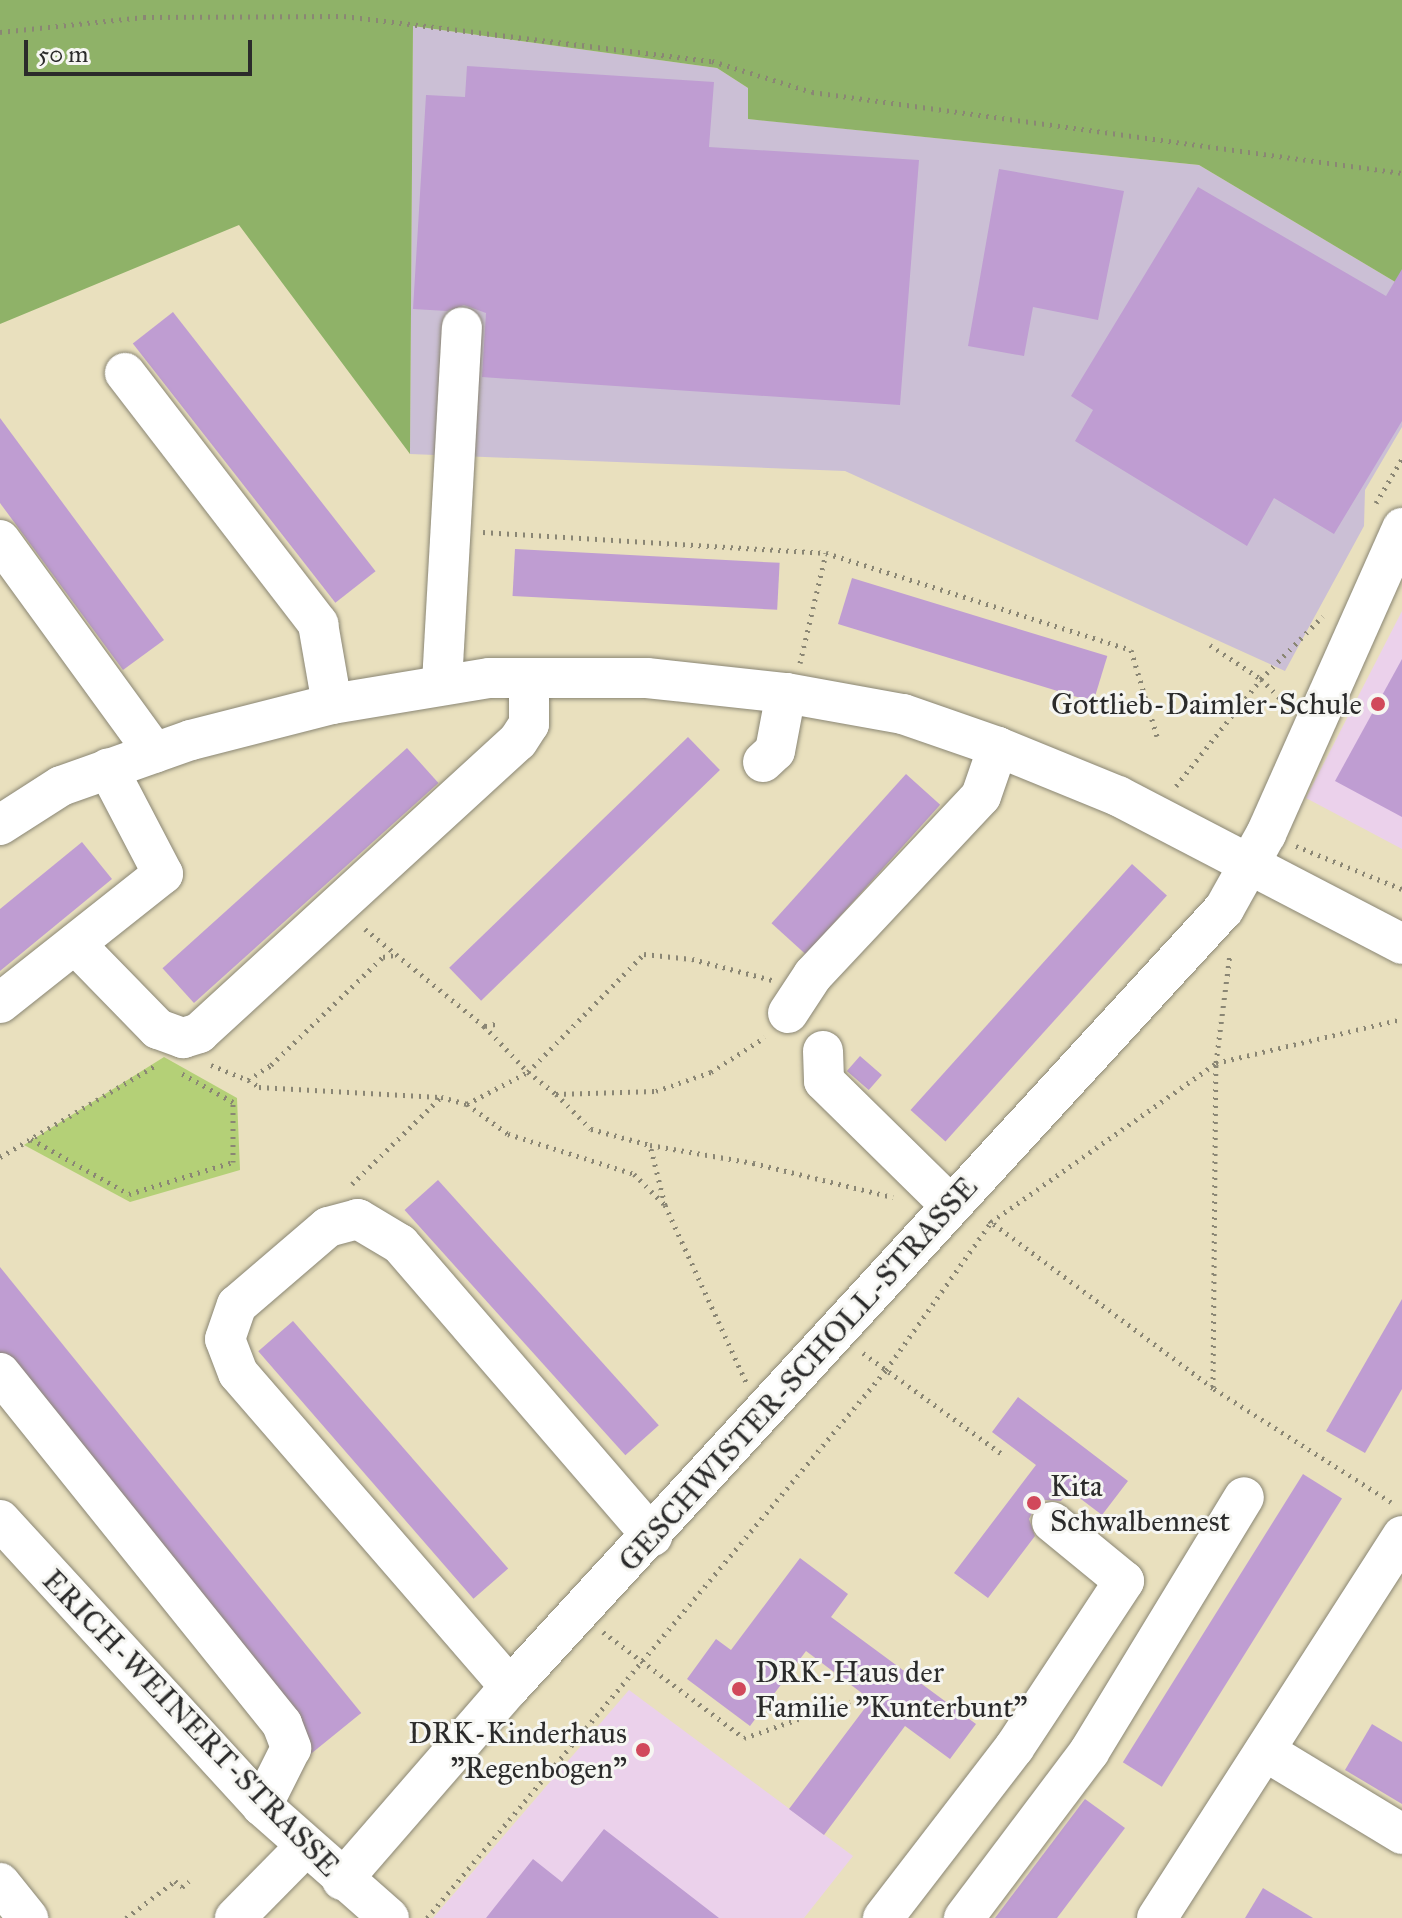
<!DOCTYPE html>
<style>
body{margin:0}
#map{position:relative;width:1402px;height:1918px;overflow:hidden;background:#e9e0be;font-family:"IM FELL Great Primer",serif}
div>[style]{position:absolute}
.built>*{inset:0;background:#ebd1eb}
.industrial>*{inset:0;background:#cbbfd5}
.green>*{inset:0;background:#b4d077}
.forest>*{inset:0;background:#8fb268}
.building>*{inset:0;background:#bf9dd2;transform-origin:0 0}
.path>*{height:5px;margin-top:-2.5px;transform-origin:0;background:repeating-linear-gradient(90deg,#8a8674 0 2px,transparent 0 8px)}
.roads{filter:drop-shadow(0 0 2px #8a8674) drop-shadow(0 0 2px #8a8674)}
.minor>*{height:40px;margin:-20px;padding:0 20px;transform-origin:20px;border-radius:20px;background:#fff}
.dots>*{width:22px;height:22px;translate:-50% -50%;box-sizing:border-box;border:4px solid #f6f6f2;border-radius:50%}
span{translate:-50% -50%;white-space:nowrap;text-align:center;line-height:1.15;-webkit-text-stroke:6px #f6f6f2;paint-order:stroke}
.poi-label{font-size:30px;color:#2b2b2b}
.right{translate:-100% -50%;text-align:right}
.left{translate:0 -50%;text-align:left}
.street-label{font-size:30px;color:#2b2b2b}
.scale{position:absolute;left:24px;top:40px;width:228px;height:36px;box-sizing:border-box;border:4px solid #2b2b2b;border-top:0;padding-left:10px;font-size:24px;line-height:28px;white-space:nowrap;color:#2b2b2b;-webkit-text-stroke:6px #f6f6f2;paint-order:stroke}
</style>
<div id="map">
<div class="built">
<div style="clip-path:polygon(1402px 611px,1402px 849px,1306px 798px)"></div>
<div style="clip-path:polygon(629px 1690px,853px 1856px,804px 1918px,433px 1918px)"></div>
</div>
<div class="industrial">
<div style="clip-path:polygon(413px 26px,717px 68px,748px 88px,749px 119px,1199px 165px,1402px 286px,1402px 427px,1365px 490px,1364px 526px,1285px 671px,845px 471px,410px 454px)"></div>
</div>
<div class="green">
<div style="clip-path:polygon(164px 1057px,237px 1098px,240px 1170px,130px 1202px,24px 1145px)"></div>
</div>
<div class="forest">
<div style="clip-path:polygon(0 0,1402px 0,1402px 286px,1199px 165px,748px 119px,748px 88px,717px 68px,413px 26px,410px 454px,239px 225px,0 324px)"></div>
</div>
<div class="building">
<div style="clip-path:polygon(467px 66px,714px 82px,709px 147px,919px 160px,900px 405px,482px 377px,486px 313px,464px 305px,447px 311px,413px 309px,426px 95px,465px 97px)"></div>
<div style="clip-path:polygon(999px 169px,1124px 191px,1098px 320px,1033px 307px,1024px 356px,968px 346px)"></div>
<div style="clip-path:polygon(1198px 187px,1386px 296px,1402px 269px,1402px 421px,1334px 534px,1274px 498px,1247px 546px,1075px 441px,1093px 410px,1071px 396px)"></div>
<div style="left:173px;top:312px;width:329px;height:51px;rotate:52deg"></div>
<div style="clip-path:polygon(0 418px,164px 640px,123px 670px,0 503px)"></div>
<div style="left:515px;top:549px;width:265px;height:47px;rotate:3deg"></div>
<div style="left:852px;top:578px;width:267px;height:48px;rotate:17deg"></div>
<div style="clip-path:polygon(1402px 659px,1402px 817px,1335px 781px)"></div>
<div style="left:688px;top:737px;width:46px;height:332px;rotate:46deg"></div>
<div style="left:407px;top:748px;width:47px;height:329px;rotate:48deg"></div>
<div style="left:906px;top:774px;width:46px;height:201px;rotate:42deg"></div>
<div style="clip-path:polygon(82px 842px,112px 879px,0 971px,0 909px)"></div>
<div style="left:1132px;top:864px;width:47px;height:331px;rotate:42deg"></div>
<div style="left:860px;top:1056px;width:29px;height:20px;rotate:41deg"></div>
<div style="left:438px;top:1180px;width:330px;height:45px;rotate:48deg"></div>
<div style="left:0;top:1267px;width:574px;height:69px;rotate:51deg"></div>
<div style="clip-path:polygon(1402px 1299px,1402px 1389px,1365px 1453px,1326px 1431px)"></div>
<div style="left:293px;top:1321px;width:328px;height:46px;rotate:49deg"></div>
<div style="clip-path:polygon(1018px 1397px,1128px 1481px,1102px 1515px,1069px 1490px,1061px 1501px,1045px 1500px,1035px 1507px,1029px 1519px,1035px 1536px,988px 1598px,954px 1573px,1036px 1465px,992px 1432px)"></div>
<div style="left:1303px;top:1474px;width:46px;height:340px;rotate:32deg"></div>
<div style="clip-path:polygon(800px 1558px,848px 1594px,831px 1617px,976px 1724px,950px 1759px,905px 1726px,824px 1835px,789px 1809px,871px 1700px,806px 1651px,750px 1726px,687px 1679px,716px 1639px,731px 1650px)"></div>
<div style="clip-path:polygon(1372px 1724px,1402px 1742px,1402px 1804px,1345px 1770px)"></div>
<div style="clip-path:polygon(1085px 1799px,1125px 1828px,1057px 1918px,995px 1918px)"></div>
<div style="clip-path:polygon(604px 1829px,719px 1918px,486px 1918px,533px 1859px,562px 1882px)"></div>
<div style="clip-path:polygon(1263px 1888px,1313px 1918px,1245px 1918px)"></div>
</div>
<div class="path">
<div style="left:0;top:32px;width:145px;rotate:-5.9deg"></div>
<div style="left:144px;top:17px;width:200px;rotate:-0.3deg"></div>
<div style="left:344px;top:16px;width:371px;rotate:7deg"></div>
<div style="left:712px;top:61px;width:105px;rotate:17.2deg"></div>
<div style="left:812px;top:92px;width:596px;rotate:7.82deg"></div>
<div style="left:1376px;top:503px;width:51px;rotate:-59.4deg"></div>
<div style="left:483px;top:532px;width:344px;rotate:3.5deg"></div>
<div style="left:1210px;top:645px;width:61px;rotate:33.7deg"></div>
<div style="left:1261px;top:679px;width:38px;rotate:45deg"></div>
<div style="left:800px;top:663px;width:113px;rotate:-76.7deg"></div>
<div style="left:826px;top:553px;width:320px;rotate:17.6deg"></div>
<div style="left:1131px;top:650px;width:90px;rotate:73.2deg"></div>
<div style="left:1176px;top:786px;width:137px;rotate:-51.5deg"></div>
<div style="left:1261px;top:679px;width:88px;rotate:-45.5deg"></div>
<div style="left:1296px;top:846px;width:114px;rotate:22.1deg"></div>
<div style="left:365px;top:929px;width:154px;rotate:39.2deg"></div>
<div style="left:484px;top:1026px;width:64px;rotate:46.3deg"></div>
<div style="left:528px;top:1072px;width:165px;rotate:-45.5deg"></div>
<div style="left:644px;top:954px;width:48px;rotate:5.9deg"></div>
<div style="left:692px;top:959px;width:83px;rotate:14.7deg"></div>
<div style="left:485px;top:1026px;width:15px;rotate:-11deg"></div>
<div style="left:211px;top:1065px;width:40px;rotate:22deg"></div>
<div style="left:248px;top:1080px;width:27px;rotate:-33deg"></div>
<div style="left:271px;top:1065px;width:156px;rotate:-44deg"></div>
<div style="left:383px;top:957px;width:11px;rotate:-10deg"></div>
<div style="left:248px;top:1080px;width:13px;rotate:32deg"></div>
<div style="left:259px;top:1087px;width:181px;rotate:3.2deg"></div>
<div style="left:556px;top:1094px;width:49px;rotate:45deg"></div>
<div style="left:591px;top:1129px;width:61px;rotate:15.2deg"></div>
<div style="left:467px;top:1104px;width:69px;rotate:-27.7deg"></div>
<div style="left:528px;top:1072px;width:36px;rotate:38deg"></div>
<div style="left:556px;top:1094px;width:100px;rotate:-1.7deg"></div>
<div style="left:656px;top:1091px;width:58px;rotate:-19.1deg"></div>
<div style="left:711px;top:1072px;width:64px;rotate:-32.9deg"></div>
<div style="left:31px;top:1139px;width:112px;rotate:29.3deg"></div>
<div style="left:129px;top:1194px;width:109px;rotate:-17.1deg"></div>
<div style="left:233px;top:1162px;width:60px;rotate:-90deg"></div>
<div style="left:233px;top:1102px;width:62px;rotate:-150.9deg"></div>
<div style="left:0;top:1157px;width:183px;rotate:-30.5deg"></div>
<div style="left:352px;top:1184px;width:124px;rotate:-44.3deg"></div>
<div style="left:441px;top:1097px;width:27px;rotate:15deg"></div>
<div style="left:467px;top:1104px;width:51px;rotate:36.2deg"></div>
<div style="left:508px;top:1134px;width:132px;rotate:17.6deg"></div>
<div style="left:634px;top:1174px;width:44px;rotate:45deg"></div>
<div style="left:665px;top:1205px;width:195px;rotate:65.4deg"></div>
<div style="left:665px;top:1205px;width:62px;rotate:-104deg"></div>
<div style="left:650px;top:1145px;width:105px;rotate:9.9deg"></div>
<div style="left:753px;top:1163px;width:144px;rotate:13.7deg"></div>
<div style="left:863px;top:1353px;width:175px;rotate:36deg"></div>
<div style="left:1213px;top:1387px;width:324px;rotate:-89.5deg"></div>
<div style="left:1216px;top:1063px;width:110px;rotate:-82.7deg"></div>
<div style="left:1391px;top:1502px;width:211px;rotate:-147.4deg"></div>
<div style="left:1213px;top:1388px;width:277px;rotate:-143.2deg"></div>
<div style="left:991px;top:1222px;width:276px;rotate:-35.2deg"></div>
<div style="left:1216px;top:1063px;width:191px;rotate:-13.3deg"></div>
<div style="left:603px;top:1632px;width:176px;rotate:36.9deg"></div>
<div style="left:744px;top:1738px;width:112px;rotate:-19.2deg"></div>
<div style="left:126px;top:1918px;width:61px;rotate:-37.1deg"></div>
<div style="left:175px;top:1881px;width:9px;rotate:41deg"></div>
<div style="left:182px;top:1887px;width:9px;rotate:-41deg"></div>
<div style="left:427px;top:1918px;width:715px;rotate:-50.05deg"></div>
<div style="left:886px;top:1370px;width:181px;rotate:-54.6deg"></div>
<div style="left:991px;top:1222px;width:7px;rotate:-135deg"></div>
</div>
<div class="roads">
<div class="minor">
<div style="left:125px;top:373px;width:317px;rotate:52.4deg"></div>
<div style="left:318px;top:624px;width:81px;rotate:80.1deg"></div>
<div style="left:0;top:540px;width:263px;rotate:54deg"></div>
<div style="left:442px;top:683px;width:356px;rotate:-86.8deg"></div>
<div style="left:763px;top:762px;width:16px;rotate:-43deg"></div>
<div style="left:775px;top:751px;width:59px;rotate:-79.3deg"></div>
<div style="left:0;top:825px;width:72px;rotate:-32.6deg"></div>
<div style="left:61px;top:786px;width:138px;rotate:-19.5deg"></div>
<div style="left:191px;top:740px;width:146px;rotate:-14.3deg"></div>
<div style="left:332px;top:704px;width:159px;rotate:-9.4deg"></div>
<div style="left:489px;top:678px;width:158px"></div>
<div style="left:647px;top:678px;width:140px;rotate:6.2deg"></div>
<div style="left:786px;top:693px;width:119px;rotate:10.2deg"></div>
<div style="left:903px;top:714px;width:101px;rotate:19.2deg"></div>
<div style="left:998px;top:747px;width:130px;rotate:22.2deg"></div>
<div style="left:1118px;top:796px;width:320px;rotate:27.5deg"></div>
<div style="left:75px;top:944px;width:119px;rotate:45.7deg"></div>
<div style="left:158px;top:1029px;width:27px;rotate:20deg"></div>
<div style="left:183px;top:1038px;width:17px;rotate:-17deg"></div>
<div style="left:199px;top:1033px;width:432px;rotate:-42.5deg"></div>
<div style="left:518px;top:741px;width:20px;rotate:-57deg"></div>
<div style="left:529px;top:724px;width:46px;rotate:-90deg"></div>
<div style="left:0;top:1003px;width:208px;rotate:-38.4deg"></div>
<div style="left:163px;top:874px;width:119px;rotate:-117.6deg"></div>
<div style="left:788px;top:1013px;width:45px;rotate:-56.7deg"></div>
<div style="left:813px;top:975px;width:245px;rotate:-46.8deg"></div>
<div style="left:981px;top:796px;width:52px;rotate:-70.9deg"></div>
<div style="left:823px;top:1051px;width:30px;rotate:88deg"></div>
<div style="left:824px;top:1081px;width:178px;rotate:44.5deg"></div>
<div style="left:0;top:1373px;width:450px;rotate:51.2deg"></div>
<div style="left:282px;top:1724px;width:26px;rotate:69deg"></div>
<div style="left:291px;top:1748px;width:65px;rotate:116.6deg"></div>
<div style="left:0;top:1520px;width:388px;rotate:47.5deg"></div>
<div style="left:262px;top:1806px;width:169px;rotate:41.4deg"></div>
<div style="left:510px;top:1687px;width:415px;rotate:-130.9deg"></div>
<div style="left:238px;top:1373px;width:36px;rotate:-111deg"></div>
<div style="left:225px;top:1339px;width:36px;rotate:-71deg"></div>
<div style="left:237px;top:1305px;width:120px;rotate:-40.6deg"></div>
<div style="left:328px;top:1227px;width:31px;rotate:-15deg"></div>
<div style="left:358px;top:1219px;width:49px;rotate:30.8deg"></div>
<div style="left:400px;top:1244px;width:386px;rotate:49.2deg"></div>
<div style="left:1265px;top:1751px;width:160px;rotate:31.2deg"></div>
<div style="left:342px;top:1880px;width:256px;rotate:-49deg"></div>
<div style="left:510px;top:1687px;width:1056px;rotate:-47.46deg"></div>
<div style="left:1224px;top:909px;width:86px;rotate:-60.8deg"></div>
<div style="left:1266px;top:834px;width:335px;rotate:-66deg"></div>
<div style="left:0;top:1883px;width:45px;rotate:51.3deg"></div>
<div style="left:235px;top:1918px;width:100px;rotate:-45.4deg"></div>
<div style="left:883px;top:1918px;width:215px;rotate:-52.4deg"></div>
<div style="left:1014px;top:1748px;width:200px;rotate:-56.6deg"></div>
<div style="left:1124px;top:1581px;width:93px;rotate:-140.7deg"></div>
<div style="left:964px;top:1918px;width:208px;rotate:-53deg"></div>
<div style="left:1089px;top:1752px;width:298px;rotate:-58.7deg"></div>
<div style="left:1157px;top:1918px;width:454px;rotate:-57.3deg"></div>
</div>
</div>
<div class="dots">
<div style="left:1378px;top:704px;background:#d1495b"></div>
<div style="left:1034px;top:1503px;background:#d1495b"></div>
<div style="left:739px;top:1689px;background:#d1495b"></div>
<div style="left:643px;top:1750px;background:#d1495b"></div>
</div>
<div class="poi-label">
<span class="right" style="left:1362px;top:704px">Gottlieb-Daimler-Schule</span>
<span class="left" style="left:1050px;top:1503px">Kita<br>Schwalbennest</span>
<span class="left" style="left:755px;top:1689px">DRK-Haus der<br>Familie "Kunterbunt"</span>
<span class="right" style="left:627px;top:1750px">DRK-Kinderhaus<br>"Regenbogen"</span>
</div>
<div class="street-label">
<span style="left:798px;top:1374px;rotate:-48deg">GESCHWISTER-SCHOLL-STRASSE</span>
<span style="left:191px;top:1723px;rotate:46deg">ERICH-WEINERT-STRASSE</span>
</div>
<div class="scale">50 m</div>
</div>
